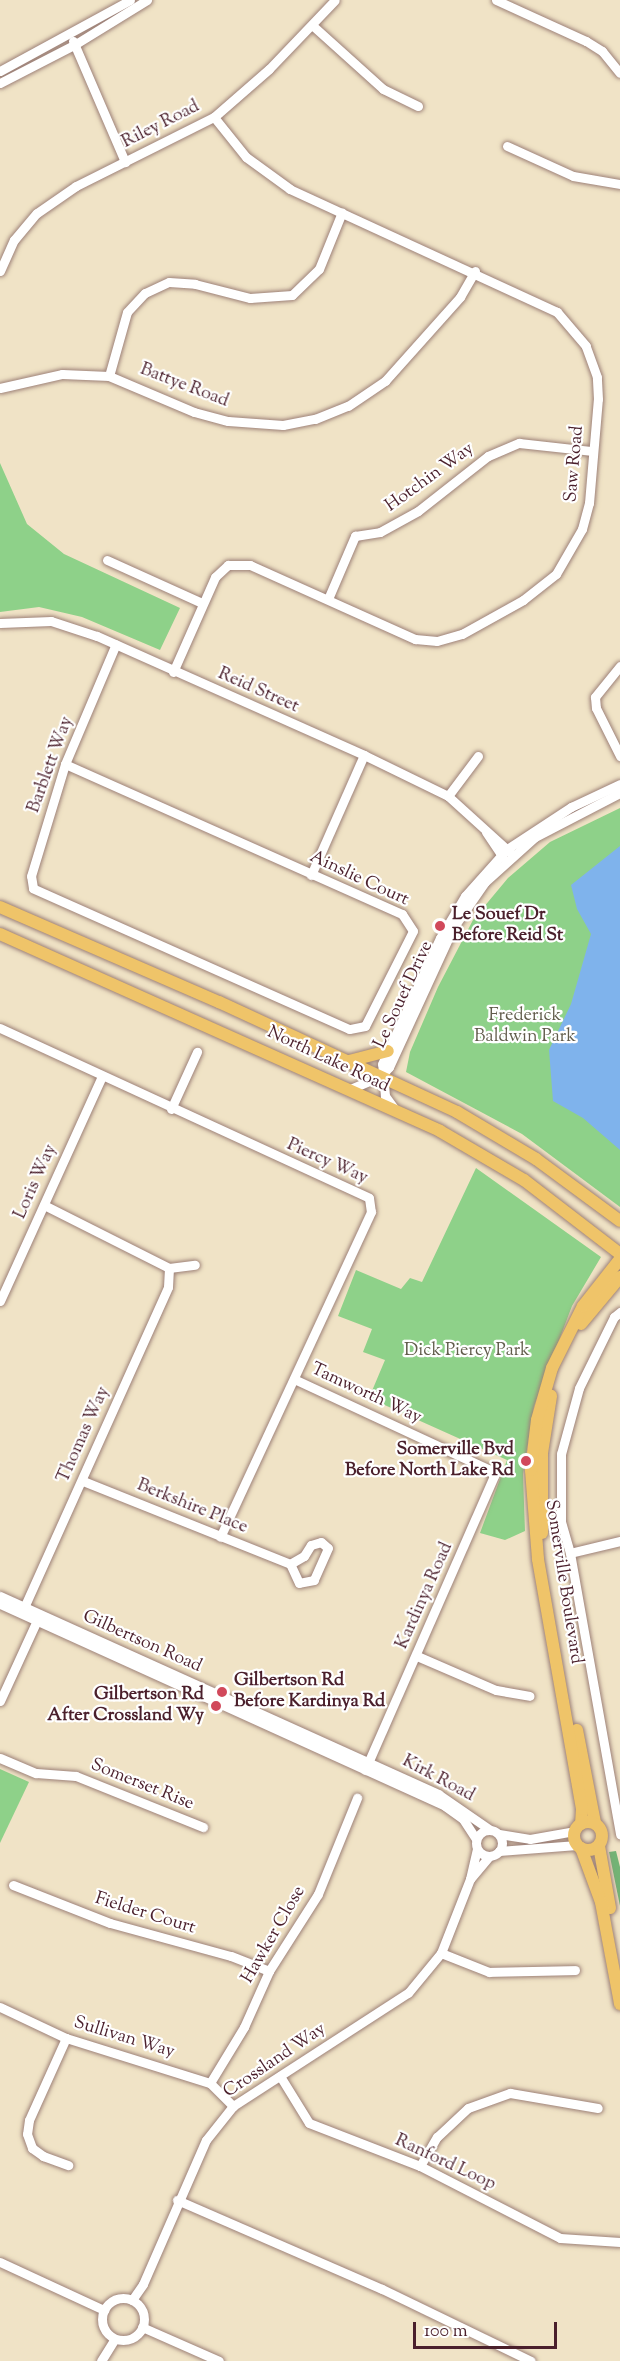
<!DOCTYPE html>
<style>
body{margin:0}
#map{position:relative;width:620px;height:2361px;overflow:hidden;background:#f0e3c6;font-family:"Sorts Mill Goudy",serif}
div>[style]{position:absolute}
.green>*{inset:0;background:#8ed189}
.forest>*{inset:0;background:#72b375}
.water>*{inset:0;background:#7fb3ec}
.roads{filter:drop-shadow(0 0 2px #9d8178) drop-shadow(0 0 2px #9d8178)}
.minor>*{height:9px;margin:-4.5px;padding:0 4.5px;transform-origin:4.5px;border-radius:4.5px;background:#fff}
.minor>.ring{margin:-4.5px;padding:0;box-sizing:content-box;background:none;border:9px solid #fff;border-radius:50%}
.major>*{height:12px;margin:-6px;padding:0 6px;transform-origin:6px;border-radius:6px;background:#efc469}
.major>.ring{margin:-6px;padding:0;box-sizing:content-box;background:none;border:12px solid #efc469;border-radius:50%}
.dots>*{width:16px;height:16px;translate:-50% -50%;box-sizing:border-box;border:3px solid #fff;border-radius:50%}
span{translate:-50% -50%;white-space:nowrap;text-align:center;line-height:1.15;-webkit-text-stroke:4.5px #fff;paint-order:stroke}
.street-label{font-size:18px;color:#4a1f2b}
.poi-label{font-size:18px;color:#4a1f2b;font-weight:700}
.left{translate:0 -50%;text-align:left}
.right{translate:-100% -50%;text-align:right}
.park-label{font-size:18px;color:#625d4c}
.scale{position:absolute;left:413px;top:2322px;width:144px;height:27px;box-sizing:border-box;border:3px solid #4a1f2b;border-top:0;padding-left:8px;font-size:18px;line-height:21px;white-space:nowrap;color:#4a1f2b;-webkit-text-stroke:4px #fff;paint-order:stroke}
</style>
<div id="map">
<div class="green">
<div style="clip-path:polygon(0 463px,27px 524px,64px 554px,180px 608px,160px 650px,82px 617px,39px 607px,0 612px)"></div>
<div style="clip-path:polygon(620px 808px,620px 1207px,522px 1134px,406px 1072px,410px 1052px,438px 987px,473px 920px,508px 878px,550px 842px)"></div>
<div style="clip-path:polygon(476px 1168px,601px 1257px,572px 1306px,534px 1406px,523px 1474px,525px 1531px,505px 1540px,480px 1533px,507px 1460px,369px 1398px,385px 1360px,363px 1352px,372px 1329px,338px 1316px,356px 1270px,401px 1289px,410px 1278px,422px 1282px)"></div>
<div style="clip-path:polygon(0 1769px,29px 1782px,0 1843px)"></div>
</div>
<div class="forest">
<div style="clip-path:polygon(616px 1851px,620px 1867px,620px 1906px,609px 1852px)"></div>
</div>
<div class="water">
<div style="clip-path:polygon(620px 846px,620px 1150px,583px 1118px,553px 1101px,549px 1050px,571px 1004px,591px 934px,577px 909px,571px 885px)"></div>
</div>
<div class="roads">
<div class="minor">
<div style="left:496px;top:0;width:99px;rotate:24.5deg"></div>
<div style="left:586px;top:41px;width:19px;rotate:32deg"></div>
<div style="left:602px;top:51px;width:28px;rotate:51deg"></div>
<div style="left:312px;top:25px;width:96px;rotate:42deg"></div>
<div style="left:383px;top:89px;width:39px;rotate:26deg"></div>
<div style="left:73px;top:41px;width:132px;rotate:66.7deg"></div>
<div style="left:0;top:71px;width:148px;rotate:-28.6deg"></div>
<div style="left:0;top:83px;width:83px;rotate:-27.2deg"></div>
<div style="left:74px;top:45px;width:86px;rotate:-31.7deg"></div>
<div style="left:507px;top:146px;width:72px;rotate:24.4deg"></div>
<div style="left:573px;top:176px;width:48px;rotate:9.7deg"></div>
<div style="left:0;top:271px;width:34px;rotate:-66deg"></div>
<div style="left:14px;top:240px;width:35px;rotate:-50deg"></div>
<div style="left:37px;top:213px;width:47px;rotate:-34.7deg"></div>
<div style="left:76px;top:186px;width:154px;rotate:-26.6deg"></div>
<div style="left:214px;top:117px;width:73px;rotate:-41.1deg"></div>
<div style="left:269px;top:69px;width:95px;rotate:-46.3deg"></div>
<div style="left:109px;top:376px;width:66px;rotate:-74.3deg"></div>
<div style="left:127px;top:312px;width:26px;rotate:-47deg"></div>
<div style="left:145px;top:293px;width:26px;rotate:-25deg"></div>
<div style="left:169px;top:282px;width:26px;rotate:4deg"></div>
<div style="left:195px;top:284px;width:57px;rotate:14.3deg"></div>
<div style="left:250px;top:298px;width:42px;rotate:-4.1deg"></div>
<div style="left:292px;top:295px;width:37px;rotate:-44deg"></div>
<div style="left:319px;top:269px;width:61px;rotate:-68deg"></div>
<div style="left:0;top:388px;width:64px;rotate:-12.7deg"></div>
<div style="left:62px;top:374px;width:47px;rotate:2.4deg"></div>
<div style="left:109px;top:376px;width:92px;rotate:23deg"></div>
<div style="left:194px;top:412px;width:35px;rotate:15deg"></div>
<div style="left:228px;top:421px;width:55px;rotate:4.2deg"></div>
<div style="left:283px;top:425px;width:33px;rotate:-11deg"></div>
<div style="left:315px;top:419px;width:35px;rotate:-22deg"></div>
<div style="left:348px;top:406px;width:45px;rotate:-34deg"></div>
<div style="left:385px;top:381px;width:113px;rotate:-48.2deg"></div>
<div style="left:460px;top:297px;width:30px;rotate:-60deg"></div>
<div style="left:107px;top:560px;width:104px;rotate:24.4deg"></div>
<div style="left:328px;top:599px;width:69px;rotate:-66.8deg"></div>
<div style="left:355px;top:536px;width:25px;rotate:-9deg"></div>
<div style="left:380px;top:532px;width:43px;rotate:-28.9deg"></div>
<div style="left:418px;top:511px;width:89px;rotate:-38.2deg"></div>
<div style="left:488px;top:456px;width:34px;rotate:-23deg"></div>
<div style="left:519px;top:443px;width:72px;rotate:6.3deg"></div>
<div style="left:0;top:623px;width:51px;rotate:-2.2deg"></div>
<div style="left:51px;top:621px;width:48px;rotate:18.1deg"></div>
<div style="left:97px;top:636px;width:292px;rotate:24deg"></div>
<div style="left:364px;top:755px;width:93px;rotate:26deg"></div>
<div style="left:448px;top:796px;width:86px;rotate:42.2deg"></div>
<div style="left:620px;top:666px;width:40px;rotate:129deg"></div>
<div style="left:595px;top:697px;width:11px;rotate:85deg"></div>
<div style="left:596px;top:708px;width:54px;rotate:63.4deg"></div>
<div style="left:173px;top:672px;width:104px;rotate:-66.1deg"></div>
<div style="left:215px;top:577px;width:18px;rotate:-43deg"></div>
<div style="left:228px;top:565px;width:22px"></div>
<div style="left:250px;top:565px;width:181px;rotate:24.2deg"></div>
<div style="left:415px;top:639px;width:22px;rotate:5deg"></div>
<div style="left:437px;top:641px;width:26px;rotate:-16deg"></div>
<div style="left:462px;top:634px;width:70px;rotate:-29.1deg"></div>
<div style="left:523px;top:600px;width:42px;rotate:-38.2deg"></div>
<div style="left:556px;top:574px;width:52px;rotate:-60deg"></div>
<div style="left:582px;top:529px;width:27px;rotate:-75deg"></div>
<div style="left:589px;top:503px;width:104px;rotate:-85.1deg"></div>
<div style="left:598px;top:399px;width:22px;rotate:-93deg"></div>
<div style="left:597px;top:377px;width:33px;rotate:-110deg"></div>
<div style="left:586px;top:346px;width:45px;rotate:-130.5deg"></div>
<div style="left:557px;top:312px;width:294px;rotate:-155.3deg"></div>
<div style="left:290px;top:189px;width:54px;rotate:-144deg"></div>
<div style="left:246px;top:157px;width:51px;rotate:-128.7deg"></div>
<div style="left:65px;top:764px;width:369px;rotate:24deg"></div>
<div style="left:402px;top:914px;width:20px;rotate:57deg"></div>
<div style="left:413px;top:931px;width:106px;rotate:116.8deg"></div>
<div style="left:365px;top:1026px;width:16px;rotate:169deg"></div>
<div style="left:349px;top:1029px;width:346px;rotate:-156deg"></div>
<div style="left:33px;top:888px;width:12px;rotate:-99deg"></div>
<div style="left:31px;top:876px;width:117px;rotate:-73.1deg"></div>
<div style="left:65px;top:764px;width:130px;rotate:-67deg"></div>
<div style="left:448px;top:796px;width:50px;rotate:-53.1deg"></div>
<div style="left:486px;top:832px;width:30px;rotate:56deg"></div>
<div style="left:311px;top:875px;width:131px;rotate:-66.2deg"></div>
<div style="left:0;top:1028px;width:406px;rotate:24.7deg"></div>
<div style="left:369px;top:1198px;width:14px;rotate:82deg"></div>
<div style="left:371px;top:1212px;width:358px;rotate:114.9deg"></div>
<div style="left:348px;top:1090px;width:36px;rotate:-23deg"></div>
<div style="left:381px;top:1076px;width:12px;rotate:-48deg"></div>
<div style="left:389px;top:1067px;width:153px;rotate:-65.3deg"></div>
<div style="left:453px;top:928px;width:56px;rotate:-55.2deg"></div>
<div style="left:485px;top:882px;width:67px;rotate:-42deg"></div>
<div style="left:535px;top:837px;width:96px;rotate:-27.4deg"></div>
<div style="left:171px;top:1109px;width:63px;rotate:-65.5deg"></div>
<div style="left:396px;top:1111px;width:19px;rotate:-126deg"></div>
<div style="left:385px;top:1096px;width:32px;rotate:-95deg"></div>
<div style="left:382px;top:1064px;width:139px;rotate:-65.3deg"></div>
<div style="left:440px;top:938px;width:49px;rotate:-59.2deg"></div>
<div style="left:465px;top:896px;width:63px;rotate:-48.2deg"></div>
<div style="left:507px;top:849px;width:77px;rotate:-33.3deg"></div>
<div style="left:571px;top:807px;width:54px;rotate:-25.1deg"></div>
<div style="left:44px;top:1205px;width:140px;rotate:26.7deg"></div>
<div style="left:169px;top:1268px;width:26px;rotate:-7deg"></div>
<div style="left:0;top:1301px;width:245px;rotate:-65.6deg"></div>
<div style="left:294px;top:1379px;width:214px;rotate:24.9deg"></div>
<div style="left:488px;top:1469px;width:9px;rotate:49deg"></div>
<div style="left:494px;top:1476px;width:321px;rotate:113.7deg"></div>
<div style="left:83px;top:1481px;width:223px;rotate:21.8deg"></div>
<div style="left:290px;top:1564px;width:16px;rotate:-30deg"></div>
<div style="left:304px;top:1556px;width:13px;rotate:-58deg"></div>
<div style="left:311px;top:1545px;width:10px;rotate:-17deg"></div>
<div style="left:321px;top:1542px;width:9px;rotate:41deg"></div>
<div style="left:328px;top:1548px;width:35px;rotate:114deg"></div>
<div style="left:314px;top:1580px;width:15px;rotate:169deg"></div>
<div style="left:299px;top:1583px;width:21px;rotate:-115deg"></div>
<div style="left:620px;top:1541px;width:51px;rotate:166.5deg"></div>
<div style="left:570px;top:1553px;width:286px;rotate:79.9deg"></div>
<div style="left:570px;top:1553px;width:32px;rotate:-106deg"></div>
<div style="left:561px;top:1522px;width:68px;rotate:-90deg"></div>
<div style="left:561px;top:1454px;width:68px;rotate:-74.7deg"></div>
<div style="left:579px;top:1388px;width:79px;rotate:-63.8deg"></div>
<div style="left:614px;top:1317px;width:8px;rotate:-40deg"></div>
<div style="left:0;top:1596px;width:481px;rotate:24.3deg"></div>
<div style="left:438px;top:1794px;width:62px;rotate:34.5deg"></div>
<div style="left:0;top:1604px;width:489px;rotate:24.4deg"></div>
<div style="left:445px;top:1806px;width:22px;rotate:36deg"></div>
<div style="left:463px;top:1819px;width:24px;rotate:57deg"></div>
<div style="left:22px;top:1612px;width:356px;rotate:-65.8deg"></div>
<div style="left:168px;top:1287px;width:19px;rotate:-87deg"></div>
<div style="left:417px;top:1656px;width:86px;rotate:23.3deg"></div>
<div style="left:496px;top:1690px;width:34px;rotate:10deg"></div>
<div style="left:0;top:1701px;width:94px;rotate:-65.4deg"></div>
<div style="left:0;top:1758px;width:39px;rotate:23deg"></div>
<div style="left:36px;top:1773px;width:40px;rotate:4.3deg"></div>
<div style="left:76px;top:1776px;width:137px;rotate:21.9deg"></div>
<div class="ring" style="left:476px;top:1830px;width:17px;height:17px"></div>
<div style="left:499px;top:1834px;width:31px;rotate:9deg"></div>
<div style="left:530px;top:1839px;width:46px;rotate:-10.1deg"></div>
<div style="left:499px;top:1851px;width:78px;rotate:-4.4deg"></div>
<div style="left:470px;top:1879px;width:30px;rotate:-50deg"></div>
<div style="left:13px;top:1885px;width:104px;rotate:21.4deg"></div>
<div style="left:110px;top:1923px;width:125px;rotate:15.3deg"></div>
<div style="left:231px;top:1956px;width:41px;rotate:21.5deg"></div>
<div style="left:441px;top:1953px;width:52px;rotate:21.6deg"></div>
<div style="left:489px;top:1972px;width:86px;rotate:-1.3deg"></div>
<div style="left:0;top:2007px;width:73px;rotate:25.2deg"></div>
<div style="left:66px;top:2038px;width:151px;rotate:17.4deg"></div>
<div style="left:210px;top:2083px;width:33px;rotate:45deg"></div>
<div style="left:66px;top:2038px;width:90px;rotate:114.3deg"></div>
<div style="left:29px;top:2120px;width:14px;rotate:98deg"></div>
<div style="left:27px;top:2134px;width:15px;rotate:70deg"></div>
<div style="left:32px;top:2148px;width:14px;rotate:36deg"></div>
<div style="left:43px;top:2156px;width:27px;rotate:20deg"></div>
<div style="left:280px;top:2076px;width:55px;rotate:58.3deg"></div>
<div style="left:309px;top:2123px;width:119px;rotate:21.2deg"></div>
<div style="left:420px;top:2166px;width:157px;rotate:27.2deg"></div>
<div style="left:560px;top:2238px;width:60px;rotate:3.8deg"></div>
<div style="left:210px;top:2083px;width:66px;rotate:-58.7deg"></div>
<div style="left:244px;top:2027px;width:61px;rotate:-65.9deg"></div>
<div style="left:269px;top:1971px;width:91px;rotate:-57.5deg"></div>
<div style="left:318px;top:1894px;width:104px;rotate:-67.9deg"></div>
<div style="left:420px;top:2166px;width:34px;rotate:-60deg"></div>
<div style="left:437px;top:2137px;width:42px;rotate:-43.1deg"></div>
<div style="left:468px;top:2108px;width:45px;rotate:-19.7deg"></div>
<div style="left:510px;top:2093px;width:89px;rotate:9.7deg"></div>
<div style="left:177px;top:2200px;width:223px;rotate:23.5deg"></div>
<div style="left:382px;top:2289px;width:165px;rotate:25.8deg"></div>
<div style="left:0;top:2262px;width:115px;rotate:24.8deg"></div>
<div class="ring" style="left:102px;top:2298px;width:33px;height:33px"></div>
<div style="left:132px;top:2300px;width:19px;rotate:-55deg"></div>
<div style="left:143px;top:2284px;width:157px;rotate:-66.4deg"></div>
<div style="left:206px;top:2140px;width:43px;rotate:-51.5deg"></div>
<div style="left:233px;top:2106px;width:208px;rotate:-32.9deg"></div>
<div style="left:408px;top:1993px;width:52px;rotate:-50.5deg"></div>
<div style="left:441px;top:1953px;width:79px;rotate:-68.6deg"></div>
<div style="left:470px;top:1879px;width:31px;rotate:-77deg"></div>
<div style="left:142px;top:2327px;width:84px;rotate:23.8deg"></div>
<div style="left:101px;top:2361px;width:26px;rotate:-58deg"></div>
</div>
<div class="major">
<div style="left:0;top:907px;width:239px;rotate:23.5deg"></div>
<div style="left:219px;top:1002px;width:262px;rotate:24.8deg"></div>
<div style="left:457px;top:1112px;width:92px;rotate:30.7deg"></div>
<div style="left:536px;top:1159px;width:104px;rotate:36.4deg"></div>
<div style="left:0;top:934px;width:482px;rotate:24.1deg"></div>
<div style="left:440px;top:1131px;width:97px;rotate:30.3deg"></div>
<div style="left:524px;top:1180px;width:121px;rotate:37.6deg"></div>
<div style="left:349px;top:1061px;width:40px;rotate:-14.4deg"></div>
<div style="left:581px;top:1324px;width:61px;rotate:-50.3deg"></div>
<div style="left:542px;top:1533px;width:80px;rotate:-90deg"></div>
<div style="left:542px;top:1453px;width:58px;rotate:-81deg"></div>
<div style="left:577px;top:1730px;width:95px;rotate:79deg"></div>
<div class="ring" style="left:574px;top:1822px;width:16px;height:16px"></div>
<div style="left:581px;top:1824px;width:15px;rotate:-86deg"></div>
<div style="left:582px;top:1809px;width:254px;rotate:-100deg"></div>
<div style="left:538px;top:1559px;width:89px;rotate:-94.5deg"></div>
<div style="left:531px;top:1470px;width:50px;rotate:-83.2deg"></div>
<div style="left:537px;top:1420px;width:54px;rotate:-73.9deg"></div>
<div style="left:552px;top:1368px;width:69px;rotate:-63.4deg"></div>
<div style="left:583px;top:1306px;width:60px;rotate:-51.8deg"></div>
<div style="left:599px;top:1846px;width:63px;rotate:79.9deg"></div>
<div style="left:581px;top:1848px;width:58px;rotate:69.7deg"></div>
<div style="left:601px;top:1902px;width:104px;rotate:79.4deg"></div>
</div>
</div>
<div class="dots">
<div style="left:440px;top:926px;background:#d1495b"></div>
<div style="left:526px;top:1461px;background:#d1495b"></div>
<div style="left:222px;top:1692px;background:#d1495b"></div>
<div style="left:216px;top:1706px;background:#d1495b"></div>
</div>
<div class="street-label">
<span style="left:161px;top:125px;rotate:-27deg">Riley Road</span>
<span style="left:184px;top:386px;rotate:21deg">Battye Road</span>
<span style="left:575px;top:464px;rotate:-85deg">Saw Road</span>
<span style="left:430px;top:478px;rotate:-36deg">Hotchin Way</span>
<span style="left:258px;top:691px;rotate:24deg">Reid Street</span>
<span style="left:51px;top:765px;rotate:-70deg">Barblett Way</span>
<span style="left:359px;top:879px;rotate:25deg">Ainslie Court</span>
<span style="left:404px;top:995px;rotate:-65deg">Le Souef Drive</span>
<span style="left:328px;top:1060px;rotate:25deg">North Lake Road</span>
<span style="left:327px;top:1162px;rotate:24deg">Piercy Way</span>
<span style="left:36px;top:1182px;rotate:-66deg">Loris Way</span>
<span style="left:366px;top:1394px;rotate:25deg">Tamworth Way</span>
<span style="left:84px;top:1435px;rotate:-66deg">Thomas Way</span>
<span style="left:192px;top:1507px;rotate:22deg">Berkshire Place</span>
<span style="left:563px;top:1582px;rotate:81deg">Somerville Boulevard</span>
<span style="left:425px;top:1596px;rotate:-66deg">Kardinya Road</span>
<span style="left:142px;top:1642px;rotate:24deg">Gilbertson Road</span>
<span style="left:438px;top:1779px;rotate:28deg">Kirk Road</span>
<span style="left:142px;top:1785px;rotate:22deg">Somerset Rise</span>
<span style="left:145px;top:1914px;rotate:17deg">Fielder Court</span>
<span style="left:274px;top:1935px;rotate:-60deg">Hawker Close</span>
<span style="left:124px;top:2038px;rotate:17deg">Sullivan Way</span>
<span style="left:275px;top:2061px;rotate:-34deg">Crossland Way</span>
<span style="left:445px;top:2163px;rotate:25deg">Ranford Loop</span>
</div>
<div class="poi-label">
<span class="left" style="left:452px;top:926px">Le Souef Dr<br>Before Reid St</span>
<span class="right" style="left:514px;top:1461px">Somerville Bvd<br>Before North Lake Rd</span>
<span class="left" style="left:234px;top:1692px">Gilbertson Rd<br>Before Kardinya Rd</span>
<span class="right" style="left:204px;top:1706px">Gilbertson Rd<br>After Crossland Wy</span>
</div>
<div class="park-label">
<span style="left:525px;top:1027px">Frederick<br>Baldwin Park</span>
<span style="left:467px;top:1351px">Dick Piercy Park</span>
</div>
<div class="scale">100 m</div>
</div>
